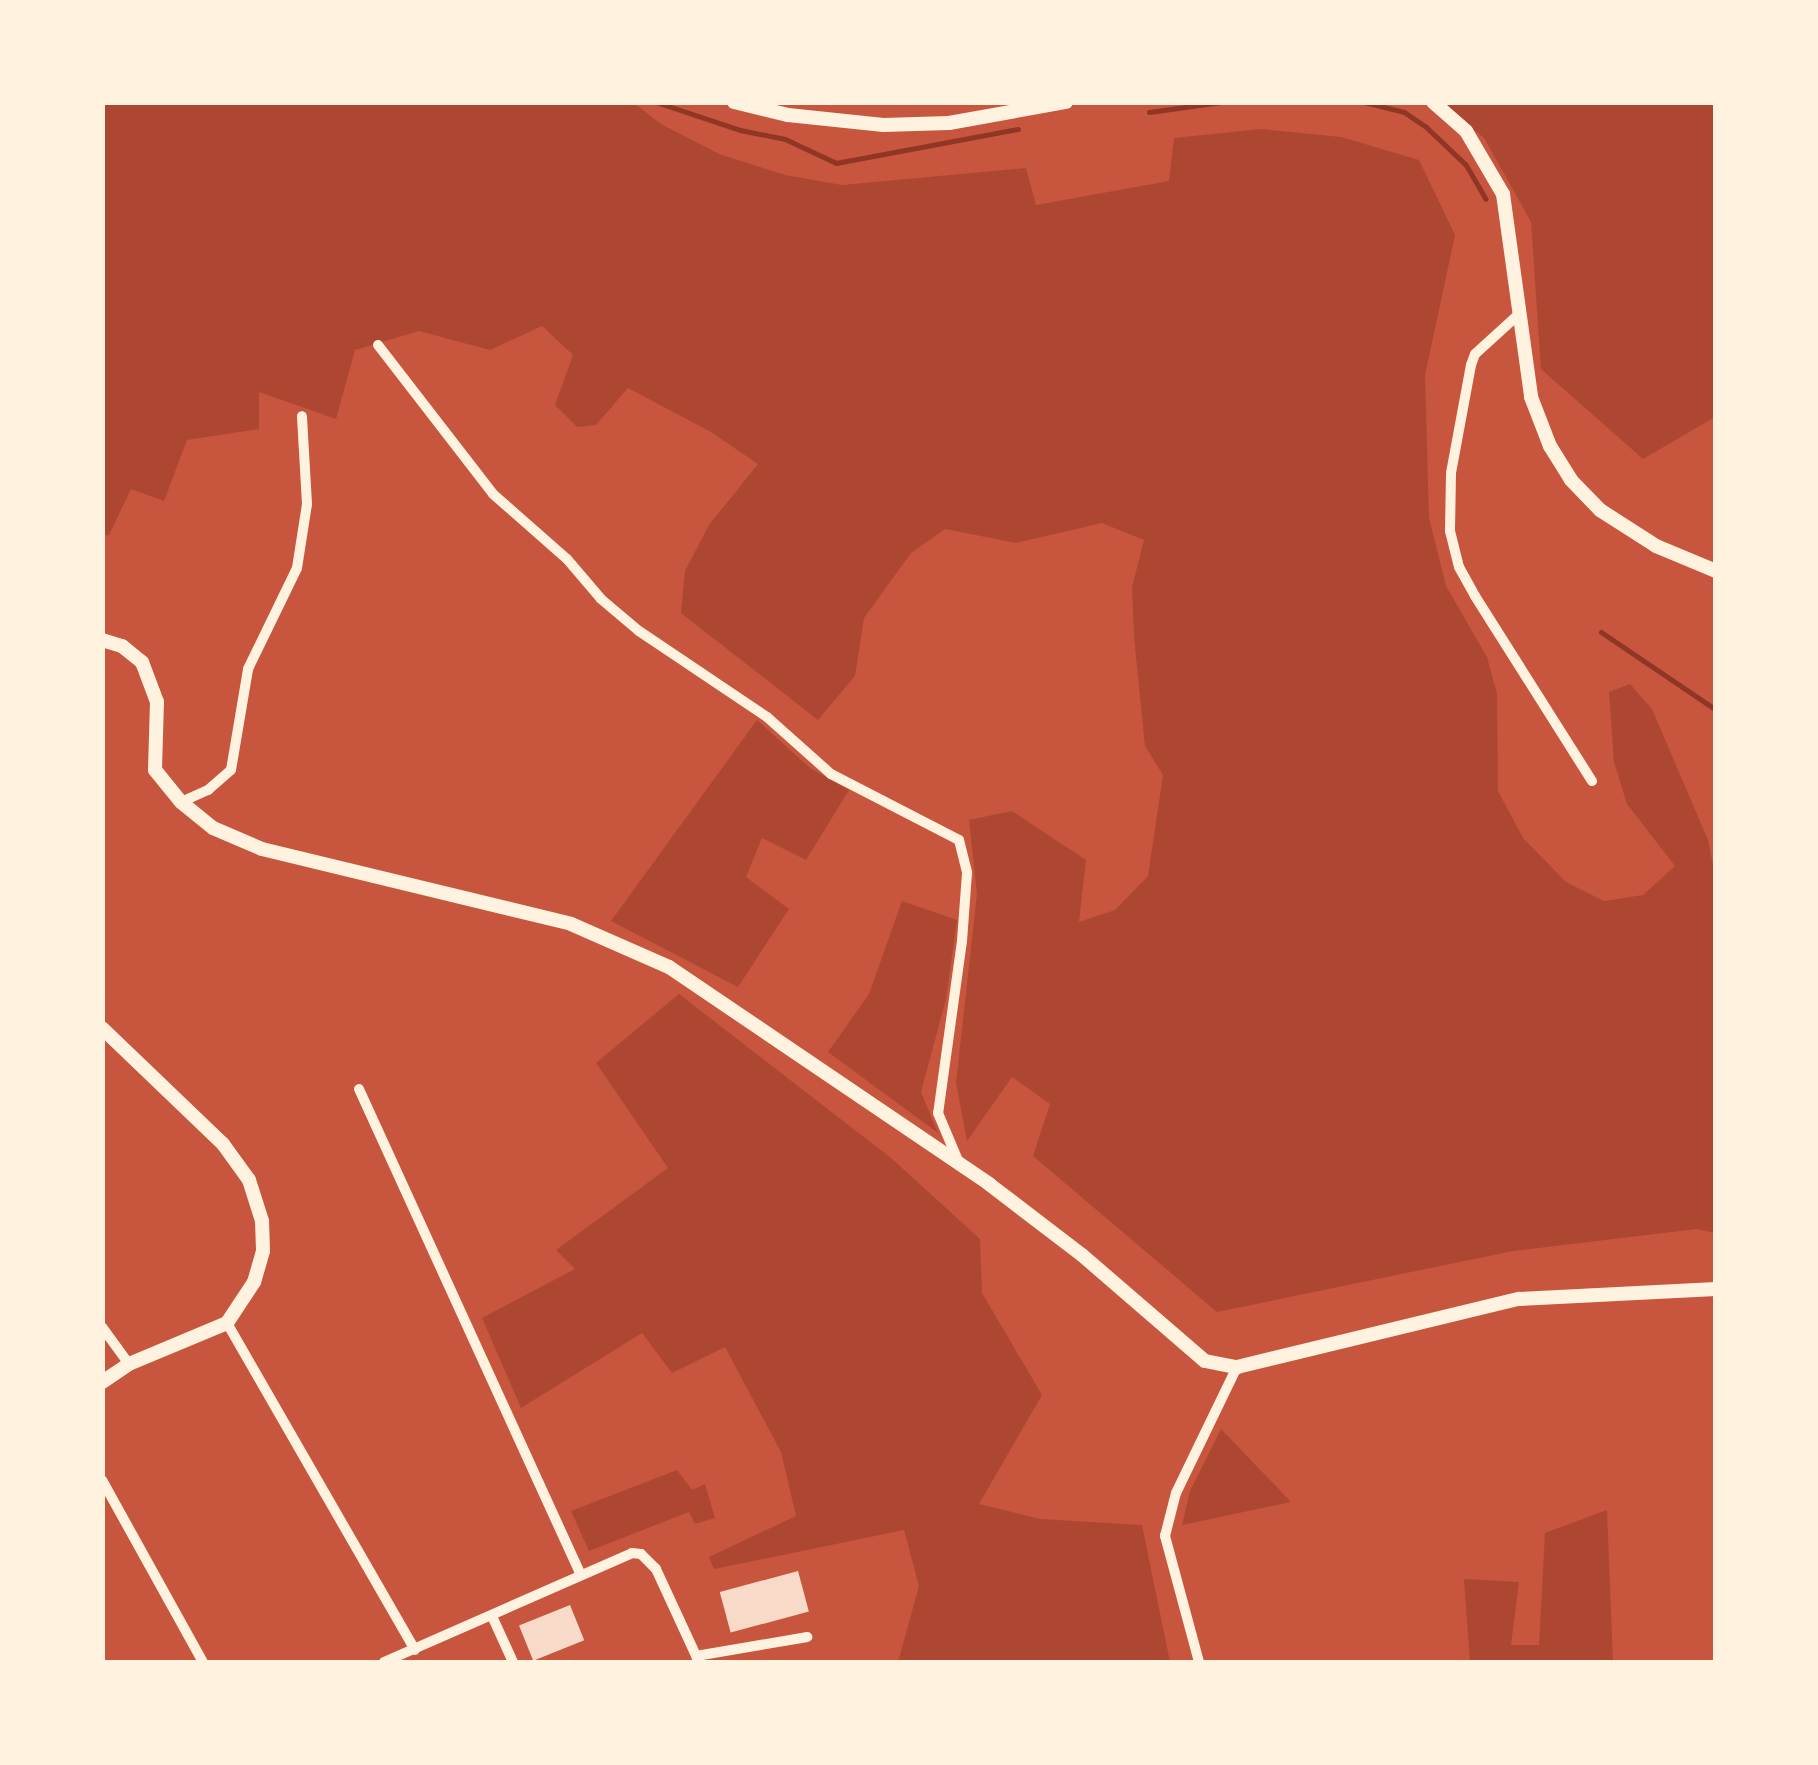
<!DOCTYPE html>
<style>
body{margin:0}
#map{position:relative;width:1818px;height:1765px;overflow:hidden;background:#c8553d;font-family:Karla,sans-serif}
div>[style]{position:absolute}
.green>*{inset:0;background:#ae4732}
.stream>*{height:5px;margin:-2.5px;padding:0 2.5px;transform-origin:2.5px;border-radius:2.5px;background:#8f3625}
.building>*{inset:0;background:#f7dbc8;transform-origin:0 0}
.minor>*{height:10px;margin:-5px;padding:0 5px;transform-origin:5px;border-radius:5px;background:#fff3e0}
.tertiary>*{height:14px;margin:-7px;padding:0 7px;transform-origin:7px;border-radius:7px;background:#fff3e0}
span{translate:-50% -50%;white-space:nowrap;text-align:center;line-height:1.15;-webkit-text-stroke:8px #fff3e0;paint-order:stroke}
.frame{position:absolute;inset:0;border:105px solid #fff3e0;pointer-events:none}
</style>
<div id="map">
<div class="green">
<div style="clip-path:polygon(102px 103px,634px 103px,661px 124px,719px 154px,785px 175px,842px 185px,1026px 168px,1036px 205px,1169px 181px,1174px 138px,1261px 129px,1341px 137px,1419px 160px,1455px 235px,1425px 375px,1429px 518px,1446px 586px,1487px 657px,1497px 694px,1498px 791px,1523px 838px,1566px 882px,1604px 901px,1643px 895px,1675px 866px,1627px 804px,1614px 762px,1609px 692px,1630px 684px,1652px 709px,1708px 840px,1716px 880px,1715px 1233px,1697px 1229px,1513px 1251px,1217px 1312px,1033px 1156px,1050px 1104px,1012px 1077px,967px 1141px,956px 1083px,977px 894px,969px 820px,1012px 811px,1086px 860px,1079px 922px,1115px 910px,1148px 876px,1163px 775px,1145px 746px,1134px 636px,1132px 587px,1144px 540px,1102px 523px,1016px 543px,945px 529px,911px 553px,864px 618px,855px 676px,818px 720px,681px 613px,685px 571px,709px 525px,758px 464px,711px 432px,628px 388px,596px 425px,577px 427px,555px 405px,573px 355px,542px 326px,490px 350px,419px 331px,355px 350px,336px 419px,259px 392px,259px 429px,187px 440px,164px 501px,131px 489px,109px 535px,103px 535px)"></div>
<div style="clip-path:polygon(1442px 103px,1715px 103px,1715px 417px,1643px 459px,1541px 369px,1531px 222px,1484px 138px)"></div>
<div style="clip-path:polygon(757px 720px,810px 768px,849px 790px,806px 860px,762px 838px,746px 877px,789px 909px,738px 987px,611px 921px)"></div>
<div style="clip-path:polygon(902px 901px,957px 920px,946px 999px,921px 1092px,938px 1133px,828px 1052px,869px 994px)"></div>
<div style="clip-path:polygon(679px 994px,891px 1158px,980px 1239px,982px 1293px,1042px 1395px,979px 1504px,1040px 1519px,1142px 1525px,1170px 1662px,898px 1662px,919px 1586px,904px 1530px,714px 1569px,709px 1557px,796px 1516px,781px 1452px,725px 1347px,672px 1373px,642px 1333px,521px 1408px,482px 1318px,575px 1269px,556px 1250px,668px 1168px,596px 1063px)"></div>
<div style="clip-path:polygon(1221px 1429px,1291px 1502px,1182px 1525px,1190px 1491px)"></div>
<div style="clip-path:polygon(677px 1470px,692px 1490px,705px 1484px,715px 1518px,695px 1524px,689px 1512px,589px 1551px,571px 1511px)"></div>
<div style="clip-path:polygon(1607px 1510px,1613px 1662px,1470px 1662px,1464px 1579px,1519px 1582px,1511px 1645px,1539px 1645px,1545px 1533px)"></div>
</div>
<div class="stream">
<div style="left:656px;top:102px;width:89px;rotate:18.4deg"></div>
<div style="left:740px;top:130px;width:46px;rotate:11.3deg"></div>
<div style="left:785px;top:139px;width:56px;rotate:25.2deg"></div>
<div style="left:836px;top:163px;width:185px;rotate:-10.6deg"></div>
<div style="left:1364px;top:102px;width:41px;rotate:14deg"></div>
<div style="left:1404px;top:112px;width:27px;rotate:34deg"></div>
<div style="left:1426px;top:127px;width:55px;rotate:43.5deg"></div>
<div style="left:1466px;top:165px;width:39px;rotate:60deg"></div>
<div style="left:1149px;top:112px;width:73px;rotate:-7.9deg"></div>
<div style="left:1601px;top:632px;width:139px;rotate:34.1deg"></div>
</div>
<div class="building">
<div style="left:798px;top:1571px;width:42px;height:81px;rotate:75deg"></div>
<div style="left:570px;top:1605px;width:38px;height:55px;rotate:68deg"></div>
</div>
<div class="minor">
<div style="left:1519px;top:314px;width:59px;rotate:137.7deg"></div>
<div style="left:1475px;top:354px;width:12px;rotate:110deg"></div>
<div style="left:1471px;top:365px;width:110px;rotate:100.5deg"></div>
<div style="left:1451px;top:473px;width:58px;rotate:91deg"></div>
<div style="left:1450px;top:531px;width:37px;rotate:76deg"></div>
<div style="left:1459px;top:567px;width:33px;rotate:61deg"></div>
<div style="left:1475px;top:596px;width:219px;rotate:57.7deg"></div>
<div style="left:378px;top:345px;width:188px;rotate:52.3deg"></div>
<div style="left:493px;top:494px;width:98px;rotate:41.3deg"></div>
<div style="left:567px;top:559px;width:52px;rotate:49.6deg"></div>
<div style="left:601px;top:599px;width:50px;rotate:40.1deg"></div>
<div style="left:639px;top:631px;width:154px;rotate:33.9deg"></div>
<div style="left:767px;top:717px;width:86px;rotate:41.7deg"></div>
<div style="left:831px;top:774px;width:144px;rotate:27.3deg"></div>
<div style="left:959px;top:840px;width:34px;rotate:76deg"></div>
<div style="left:967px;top:873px;width:68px;rotate:94.2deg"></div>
<div style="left:962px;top:941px;width:174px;rotate:97.9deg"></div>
<div style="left:938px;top:1113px;width:54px;rotate:67.2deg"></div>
<div style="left:181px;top:802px;width:30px;rotate:-24deg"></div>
<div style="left:208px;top:790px;width:30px;rotate:-41deg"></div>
<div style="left:231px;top:770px;width:102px;rotate:-80.4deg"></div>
<div style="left:248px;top:669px;width:112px;rotate:-64.1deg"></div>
<div style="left:297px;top:568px;width:65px;rotate:-81.1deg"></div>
<div style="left:307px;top:504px;width:88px;rotate:-93.3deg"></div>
<div style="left:359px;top:1089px;width:532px;rotate:65.46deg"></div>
<div style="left:227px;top:1323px;width:377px;rotate:60.1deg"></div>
<div style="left:102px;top:1327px;width:46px;rotate:53.9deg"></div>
<div style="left:102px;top:1480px;width:208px;rotate:61deg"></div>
<div style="left:492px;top:1616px;width:51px;rotate:65.5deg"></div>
<div style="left:696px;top:1656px;width:113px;rotate:-9.7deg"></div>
<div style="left:384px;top:1662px;width:271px;rotate:-23.7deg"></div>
<div style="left:632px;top:1553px;width:9px;rotate:6deg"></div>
<div style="left:641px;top:1554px;width:21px;rotate:45deg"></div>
<div style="left:656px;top:1569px;width:102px;rotate:65.2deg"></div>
<div style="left:1199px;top:1662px;width:131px;rotate:-105.1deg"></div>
<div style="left:1165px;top:1536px;width:44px;rotate:-75.7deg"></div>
<div style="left:1176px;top:1493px;width:140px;rotate:-64.2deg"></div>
</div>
<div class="tertiary">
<div style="left:734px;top:102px;width:56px;rotate:13.5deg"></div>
<div style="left:788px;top:115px;width:96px;rotate:6deg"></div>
<div style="left:883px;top:125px;width:66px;rotate:-1.7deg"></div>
<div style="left:949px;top:123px;width:119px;rotate:-10.2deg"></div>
<div style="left:1433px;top:102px;width:44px;rotate:41.3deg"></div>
<div style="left:1466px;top:131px;width:73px;rotate:59.6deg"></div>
<div style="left:1503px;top:194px;width:205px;rotate:82.1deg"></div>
<div style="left:1531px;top:397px;width:53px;rotate:68.8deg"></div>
<div style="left:1550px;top:446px;width:40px;rotate:58deg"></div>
<div style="left:1571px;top:480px;width:42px;rotate:46deg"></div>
<div style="left:1600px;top:510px;width:67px;rotate:32.7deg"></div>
<div style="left:1656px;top:546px;width:65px;rotate:22.6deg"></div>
<div style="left:102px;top:640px;width:21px;rotate:17deg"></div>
<div style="left:122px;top:646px;width:26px;rotate:39deg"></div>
<div style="left:142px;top:662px;width:43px;rotate:69.4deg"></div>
<div style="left:157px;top:702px;width:68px;rotate:91.7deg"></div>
<div style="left:155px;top:770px;width:41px;rotate:50.9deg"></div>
<div style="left:181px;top:802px;width:41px;rotate:39.1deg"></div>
<div style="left:213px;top:828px;width:53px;rotate:23.2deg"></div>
<div style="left:262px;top:849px;width:318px;rotate:13.6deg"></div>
<div style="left:571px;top:924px;width:107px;rotate:23.7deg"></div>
<div style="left:669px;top:967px;width:387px;rotate:34.1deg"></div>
<div style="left:989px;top:1184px;width:117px;rotate:37.4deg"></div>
<div style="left:1082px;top:1255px;width:162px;rotate:40.8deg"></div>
<div style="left:1205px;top:1361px;width:33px;rotate:11deg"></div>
<div style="left:1237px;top:1367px;width:290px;rotate:-13.6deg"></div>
<div style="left:1519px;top:1299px;width:197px;rotate:-2.9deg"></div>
<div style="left:102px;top:1028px;width:168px;rotate:43.8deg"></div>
<div style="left:223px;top:1144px;width:44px;rotate:54.2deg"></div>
<div style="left:249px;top:1180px;width:43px;rotate:72.4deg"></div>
<div style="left:262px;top:1221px;width:30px;rotate:88deg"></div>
<div style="left:263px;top:1251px;width:32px;rotate:106deg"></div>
<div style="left:254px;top:1282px;width:49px;rotate:123.4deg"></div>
<div style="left:227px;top:1323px;width:106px;rotate:157.3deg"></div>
<div style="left:129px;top:1364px;width:32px;rotate:146deg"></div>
</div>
<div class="frame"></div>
</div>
